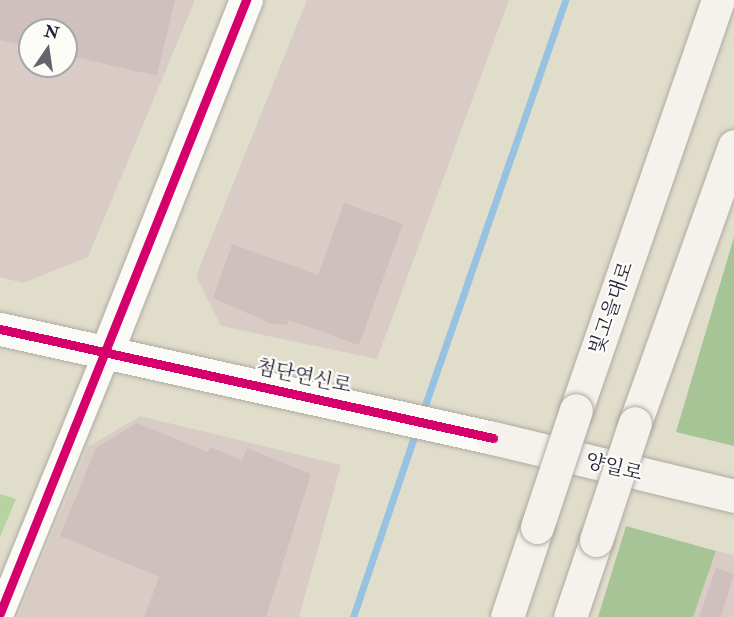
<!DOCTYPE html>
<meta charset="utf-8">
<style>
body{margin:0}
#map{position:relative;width:734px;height:617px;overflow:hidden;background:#e1ddcb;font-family:"IM FELL Double Pica","Noto Serif KR",serif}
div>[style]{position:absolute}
.industrial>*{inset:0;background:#d9ccc6}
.green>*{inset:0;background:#b7d3a0}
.forest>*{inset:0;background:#a7c497}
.stream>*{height:7px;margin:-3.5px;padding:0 3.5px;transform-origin:3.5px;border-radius:3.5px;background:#98c2e2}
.building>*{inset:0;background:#cfc0be}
.roads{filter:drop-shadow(0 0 2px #aeaba2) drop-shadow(0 0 2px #aeaba2)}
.minor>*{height:27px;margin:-13.5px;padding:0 13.5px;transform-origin:13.5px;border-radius:13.5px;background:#fafaf7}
.tertiary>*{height:33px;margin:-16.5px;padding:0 16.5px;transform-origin:16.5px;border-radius:16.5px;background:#fafaf7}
.secondary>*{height:33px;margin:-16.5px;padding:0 16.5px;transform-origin:16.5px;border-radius:16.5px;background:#f5f1ec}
.bridges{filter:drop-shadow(0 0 2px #aeaba2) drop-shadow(0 0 2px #aeaba2)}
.secondary-bridge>*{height:33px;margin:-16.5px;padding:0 16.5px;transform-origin:16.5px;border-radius:16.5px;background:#f5f1ec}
.cycleway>*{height:9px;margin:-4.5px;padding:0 4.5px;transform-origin:4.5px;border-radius:4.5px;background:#d6006c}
span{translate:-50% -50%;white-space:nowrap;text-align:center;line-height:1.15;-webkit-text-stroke:4.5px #fdfcf7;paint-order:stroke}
.street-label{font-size:20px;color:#22223b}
.north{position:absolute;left:18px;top:18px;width:60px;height:60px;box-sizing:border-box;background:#fdfcf7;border:2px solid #a5a5ac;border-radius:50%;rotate:13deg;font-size:16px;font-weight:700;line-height:24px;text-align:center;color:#22223b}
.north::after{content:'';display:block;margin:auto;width:21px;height:27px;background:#65636d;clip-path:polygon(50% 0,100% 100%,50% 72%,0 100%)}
</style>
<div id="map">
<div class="industrial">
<div style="clip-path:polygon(evenodd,0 0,195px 0,88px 257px,23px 283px,0 277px,0 0,30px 30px,66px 30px,66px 66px,30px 66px,30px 30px)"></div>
<div style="clip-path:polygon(307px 0,509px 0,377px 359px,221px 326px,196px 276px)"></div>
<div style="clip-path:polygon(140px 416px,341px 465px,299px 617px,18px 617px,88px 447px)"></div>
<div style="clip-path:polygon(716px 551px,734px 555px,734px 617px,693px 617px)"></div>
</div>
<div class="green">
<div style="clip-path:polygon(0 494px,16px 499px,0 537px)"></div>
</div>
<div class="forest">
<div style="clip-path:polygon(734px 237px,734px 446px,676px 432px)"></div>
<div style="clip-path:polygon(626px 526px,716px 551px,693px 617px,598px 617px)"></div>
</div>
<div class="stream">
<div style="left:422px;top:414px;width:438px;rotate:-70.9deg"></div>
<div style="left:353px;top:617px;width:196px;rotate:-71.3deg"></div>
</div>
<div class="building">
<div style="clip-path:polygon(0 0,175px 0,157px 76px,66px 55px,66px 30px,30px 30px,30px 47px,0 40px)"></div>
<div style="clip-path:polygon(344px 203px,403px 224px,359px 345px,289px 320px,287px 325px,272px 324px,213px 298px,232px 244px,318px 275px)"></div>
<div style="clip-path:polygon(137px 423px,208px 452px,210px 447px,242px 460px,247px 448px,311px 474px,266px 617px,144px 617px,159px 577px,60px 536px,96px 448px)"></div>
<div style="clip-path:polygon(716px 568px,734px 574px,721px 617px,699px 617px)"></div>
</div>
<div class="roads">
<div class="minor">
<div style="left:0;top:613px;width:281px;rotate:-67.8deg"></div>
</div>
<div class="tertiary">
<div style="left:0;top:329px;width:505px;rotate:12.47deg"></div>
<div style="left:106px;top:353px;width:380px;rotate:-68.4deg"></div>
</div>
<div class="secondary">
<div style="left:576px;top:410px;width:434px;rotate:-70.9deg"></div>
<div style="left:635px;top:423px;width:294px;rotate:-70.3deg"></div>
<div style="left:493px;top:438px;width:248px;rotate:13.5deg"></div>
<div style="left:507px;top:617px;width:95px;rotate:-71.6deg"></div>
<div style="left:570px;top:617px;width:81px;rotate:-71.3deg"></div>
</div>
</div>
<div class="bridges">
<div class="secondary-bridge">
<div style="left:537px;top:527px;width:123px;rotate:-71.6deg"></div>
<div style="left:596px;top:540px;width:123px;rotate:-71.6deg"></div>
</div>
</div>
<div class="cycleway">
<div style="left:0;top:329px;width:505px;rotate:12.47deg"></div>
<div style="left:0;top:613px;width:661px;rotate:-68.13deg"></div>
</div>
<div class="street-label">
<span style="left:611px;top:308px;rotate:-71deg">빛고을대로</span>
<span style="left:304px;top:376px;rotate:12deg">첨단연신로</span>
<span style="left:614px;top:467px;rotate:14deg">양일로</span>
</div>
<div class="north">N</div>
</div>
